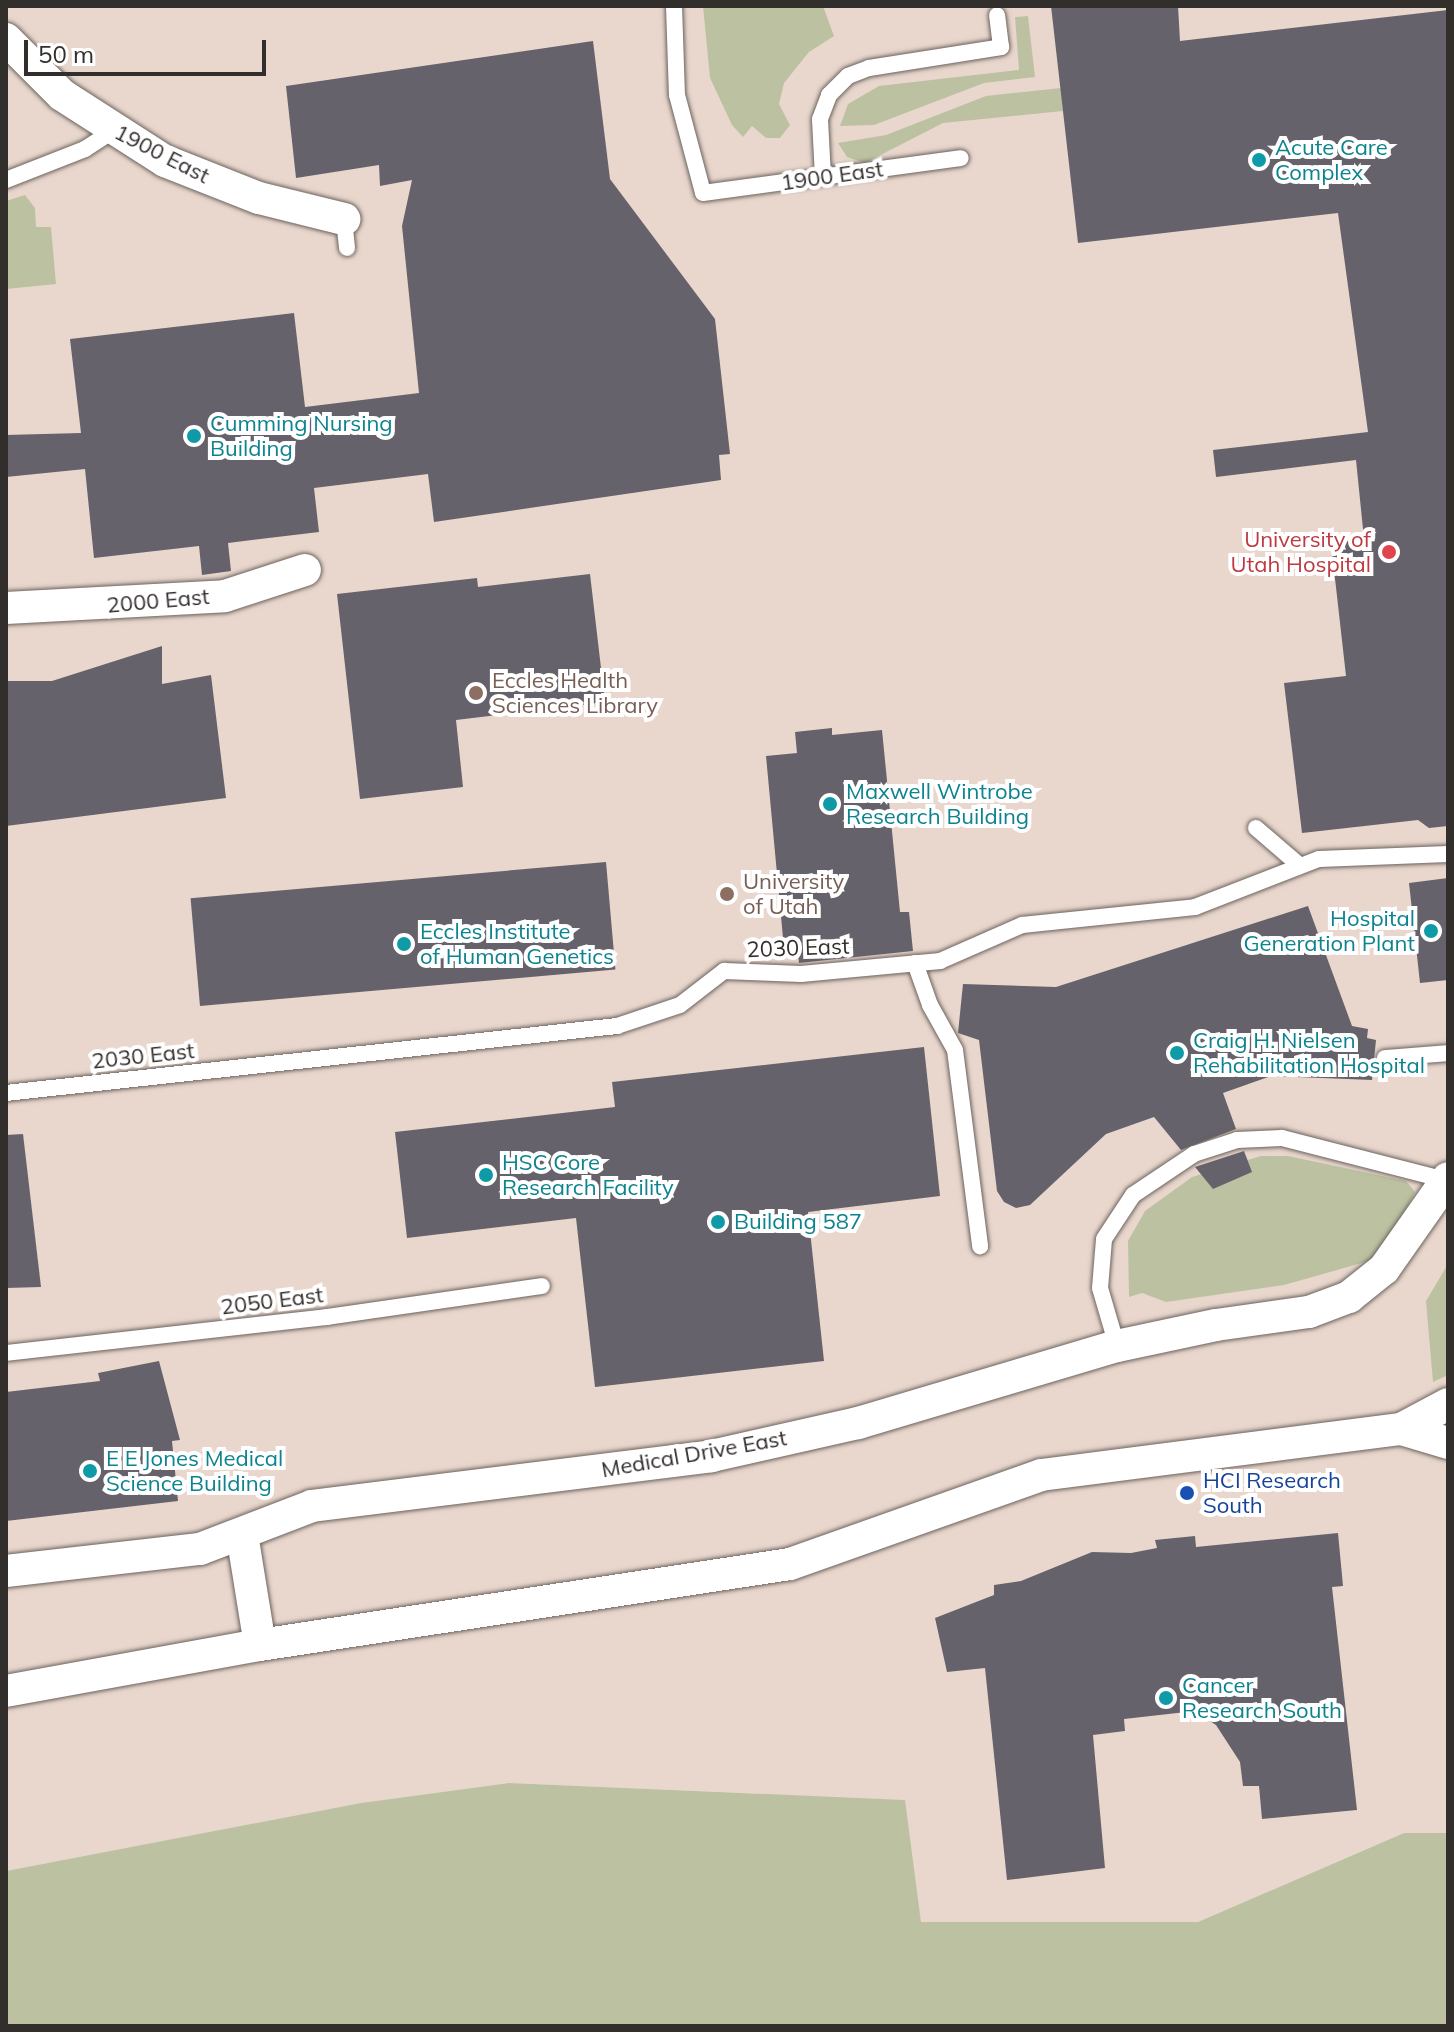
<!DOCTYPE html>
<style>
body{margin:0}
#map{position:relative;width:1454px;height:2032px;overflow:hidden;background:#ede3dd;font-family:Mulish,sans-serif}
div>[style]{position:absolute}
.built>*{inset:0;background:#e9d7cd}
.green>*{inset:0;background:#bcc2a1}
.building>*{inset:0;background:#65626b;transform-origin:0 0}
.roads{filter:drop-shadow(0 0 2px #6c635e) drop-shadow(0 0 2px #6c635e)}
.lane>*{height:16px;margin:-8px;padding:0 8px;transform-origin:8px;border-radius:8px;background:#fff}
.street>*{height:32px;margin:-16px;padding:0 16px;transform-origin:16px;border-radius:16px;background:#fff}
.dots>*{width:22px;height:22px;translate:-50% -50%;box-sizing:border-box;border:4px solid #fff;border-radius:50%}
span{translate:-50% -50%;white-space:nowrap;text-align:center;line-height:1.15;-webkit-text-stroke:8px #fff;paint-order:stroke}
.culture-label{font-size:22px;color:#0d838f}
.left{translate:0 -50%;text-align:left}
.right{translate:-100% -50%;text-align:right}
.street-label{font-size:22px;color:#322e2c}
.health-label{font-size:22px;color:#be3a42}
.education-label{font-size:22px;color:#785e54}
.transit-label{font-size:22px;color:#164399}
.frame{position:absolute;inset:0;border:8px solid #322e2c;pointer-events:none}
.scale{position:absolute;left:24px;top:40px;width:242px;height:36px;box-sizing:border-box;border:4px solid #322e2c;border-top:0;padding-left:10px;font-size:24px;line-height:28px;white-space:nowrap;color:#322e2c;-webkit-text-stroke:6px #fff;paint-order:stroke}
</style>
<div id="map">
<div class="built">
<div style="clip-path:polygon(6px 6px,1448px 6px,1448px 1833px,1404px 1833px,1198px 1922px,921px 1922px,904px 1800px,509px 1783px,361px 1803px,6px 1871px)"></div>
</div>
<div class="green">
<div style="clip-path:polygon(703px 6px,823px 6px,834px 36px,809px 52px,784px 83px,779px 104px,790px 125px,780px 138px,766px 138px,752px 126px,743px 137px,732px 125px,710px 78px)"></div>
<div style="clip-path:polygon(1028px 16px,1035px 77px,984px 83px,874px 125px,840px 126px,848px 104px,879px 86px,1019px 70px,1015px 17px)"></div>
<div style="clip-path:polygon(1061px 88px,1063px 111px,943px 123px,865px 163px,847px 157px,838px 143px,886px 135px,986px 96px)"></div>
<div style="clip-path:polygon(25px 195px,35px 208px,36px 227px,51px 227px,56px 284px,6px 289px,6px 201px)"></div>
<div style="clip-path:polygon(1261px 1156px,1288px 1156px,1406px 1181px,1415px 1192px,1392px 1237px,1369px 1261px,1284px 1285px,1166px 1302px,1142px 1293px,1129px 1297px,1128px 1241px,1145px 1211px,1192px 1177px)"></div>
<div style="clip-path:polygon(1448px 1264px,1448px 1375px,1433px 1382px,1426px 1301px)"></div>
<div style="clip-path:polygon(509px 1783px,905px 1800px,921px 1922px,1198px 1922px,1404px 1833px,1448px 1833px,1448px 2026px,6px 2026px,6px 1871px,361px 1803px)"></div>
</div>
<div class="building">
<div style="clip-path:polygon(1051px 6px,1178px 6px,1180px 41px,1448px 10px,1448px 826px,1429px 828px,1418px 820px,1302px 833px,1284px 683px,1346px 676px,1331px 543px,1364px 539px,1356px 460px,1216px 477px,1213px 450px,1368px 432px,1338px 213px,1078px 243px)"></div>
<div style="clip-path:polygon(593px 41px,610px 179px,715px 319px,730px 454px,719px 455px,721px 480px,434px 522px,428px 474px,314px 488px,319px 532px,228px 543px,231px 571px,202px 575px,199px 546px,94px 558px,85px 469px,6px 477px,6px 435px,81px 433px,70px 339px,294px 313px,305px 407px,419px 393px,402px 226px,412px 180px,380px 186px,379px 165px,296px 178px,286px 86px)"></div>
<div style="clip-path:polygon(590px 574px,605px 702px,456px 720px,463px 787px,360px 799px,337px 594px,477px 578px,478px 587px)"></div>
<div style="clip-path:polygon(162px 646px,162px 684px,211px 675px,226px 798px,6px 826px,6px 681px,52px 681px)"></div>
<div style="clip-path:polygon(832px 728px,832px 735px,882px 730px,900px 912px,909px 912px,913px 951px,799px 963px,796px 937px,783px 938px,766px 756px,797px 753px,795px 732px)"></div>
<div style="left:606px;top:862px;width:108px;height:417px;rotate:85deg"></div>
<div style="clip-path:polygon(1448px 878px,1448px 980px,1420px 983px,1409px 883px)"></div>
<div style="clip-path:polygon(1308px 906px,1352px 1026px,1368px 1029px,1367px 1038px,1376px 1040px,1372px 1080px,1271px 1076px,1223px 1093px,1236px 1129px,1181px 1150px,1154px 1117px,1106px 1134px,1030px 1205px,1016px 1208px,1004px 1202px,997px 1191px,979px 1040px,958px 1033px,963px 984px,1056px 987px)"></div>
<div style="clip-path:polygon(924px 1047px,940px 1196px,808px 1212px,824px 1361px,595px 1387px,576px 1218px,407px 1238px,395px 1132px,615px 1107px,612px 1082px)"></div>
<div style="clip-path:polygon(23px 1134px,41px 1287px,6px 1288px,6px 1135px)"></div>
<div style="clip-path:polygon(1244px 1151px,1252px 1172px,1213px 1189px,1195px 1167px)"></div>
<div style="clip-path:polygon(159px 1361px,180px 1440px,172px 1441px,178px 1501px,6px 1521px,6px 1392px,100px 1381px,98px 1373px)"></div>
<div style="clip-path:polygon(1338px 1533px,1343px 1586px,1332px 1587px,1357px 1810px,1262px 1819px,1259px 1786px,1243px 1786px,1240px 1762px,1216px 1725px,1195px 1711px,1124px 1719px,1125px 1731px,1093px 1735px,1105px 1868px,1007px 1880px,985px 1668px,947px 1672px,935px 1618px,994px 1595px,994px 1585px,1021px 1581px,1092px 1552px,1131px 1553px,1157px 1548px,1155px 1540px,1195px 1536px,1196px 1547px)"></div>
</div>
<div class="roads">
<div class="lane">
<div style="left:674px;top:6px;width:89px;rotate:88.1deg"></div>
<div style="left:677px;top:95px;width:101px;rotate:75.1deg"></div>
<div style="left:703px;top:193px;width:260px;rotate:-7.7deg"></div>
<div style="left:823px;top:177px;width:58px;rotate:-93deg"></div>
<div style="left:820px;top:119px;width:26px;rotate:-69deg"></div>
<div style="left:829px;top:95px;width:27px;rotate:-45deg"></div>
<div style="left:848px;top:76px;width:22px;rotate:-21deg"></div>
<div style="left:869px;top:68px;width:134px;rotate:-9deg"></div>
<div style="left:1001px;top:47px;width:32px;rotate:-97deg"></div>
<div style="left:6px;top:180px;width:85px;rotate:-21.4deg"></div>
<div style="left:85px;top:149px;width:33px;rotate:-33deg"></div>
<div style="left:344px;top:219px;width:29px;rotate:84deg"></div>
<div style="left:1256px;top:828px;width:57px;rotate:40.7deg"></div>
<div style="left:915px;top:963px;width:45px;rotate:70.3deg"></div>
<div style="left:930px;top:1005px;width:51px;rotate:60.9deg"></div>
<div style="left:955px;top:1050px;width:198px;rotate:82.7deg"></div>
<div style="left:1385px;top:1058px;width:63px;rotate:-4.5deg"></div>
<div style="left:6px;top:1093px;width:615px;rotate:-6.26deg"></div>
<div style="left:617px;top:1026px;width:66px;rotate:-18.4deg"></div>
<div style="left:680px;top:1005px;width:56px;rotate:-37.7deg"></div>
<div style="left:724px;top:971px;width:77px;rotate:2.2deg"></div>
<div style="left:801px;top:974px;width:140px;rotate:-5.3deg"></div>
<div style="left:940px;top:961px;width:90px;rotate:-23.7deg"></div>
<div style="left:1022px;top:925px;width:174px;rotate:-5.9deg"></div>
<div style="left:1195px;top:907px;width:133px;rotate:-21.2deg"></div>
<div style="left:1319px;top:859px;width:129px;rotate:-2.2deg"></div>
<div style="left:1117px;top:1346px;width:60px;rotate:-106.3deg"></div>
<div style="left:1100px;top:1288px;width:49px;rotate:-85.3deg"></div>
<div style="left:1104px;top:1239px;width:53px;rotate:-56.6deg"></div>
<div style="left:1133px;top:1195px;width:73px;rotate:-33.9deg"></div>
<div style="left:1194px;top:1154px;width:45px;rotate:-18deg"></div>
<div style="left:1237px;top:1140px;width:45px;rotate:-2.5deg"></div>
<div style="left:1282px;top:1138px;width:169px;rotate:14.4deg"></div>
<div style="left:6px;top:1353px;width:323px;rotate:-6.4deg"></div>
<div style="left:327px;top:1317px;width:217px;rotate:-8.2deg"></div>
</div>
<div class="street">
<div style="left:6px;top:39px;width:79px;rotate:45deg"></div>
<div style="left:62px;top:95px;width:122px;rotate:32.7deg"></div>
<div style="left:165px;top:161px;width:101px;rotate:21.5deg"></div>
<div style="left:259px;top:198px;width:88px;rotate:13.9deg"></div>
<div style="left:6px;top:608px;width:219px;rotate:-3.1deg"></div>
<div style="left:225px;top:596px;width:84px;rotate:-18deg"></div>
<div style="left:1401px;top:1429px;width:53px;rotate:-28deg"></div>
<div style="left:242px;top:1534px;width:112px;rotate:80.8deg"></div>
<div style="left:6px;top:1571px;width:195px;rotate:-6.5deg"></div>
<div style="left:200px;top:1549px;width:120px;rotate:-21deg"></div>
<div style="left:312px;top:1506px;width:402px;rotate:-7.1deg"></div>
<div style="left:711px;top:1456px;width:151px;rotate:-12.7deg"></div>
<div style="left:858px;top:1423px;width:270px;rotate:-16.6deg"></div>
<div style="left:1117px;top:1346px;width:101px;rotate:-12deg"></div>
<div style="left:1216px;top:1325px;width:94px;rotate:-8deg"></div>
<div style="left:1309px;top:1312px;width:43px;rotate:-20.6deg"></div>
<div style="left:1349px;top:1297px;width:45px;rotate:-38.7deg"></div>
<div style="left:1384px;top:1269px;width:111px;rotate:-54.9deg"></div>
<div style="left:6px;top:1691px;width:258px;rotate:-10.3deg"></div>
<div style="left:260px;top:1645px;width:536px;rotate:-8.69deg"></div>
<div style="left:790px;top:1564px;width:266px;rotate:-19.5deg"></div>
<div style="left:1041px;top:1475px;width:363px;rotate:-7.3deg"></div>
<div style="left:1401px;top:1429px;width:49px;rotate:16.6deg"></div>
</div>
</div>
<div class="dots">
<div style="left:1259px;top:160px;background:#0f9aa8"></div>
<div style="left:194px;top:436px;background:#0f9aa8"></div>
<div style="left:1389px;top:552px;background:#e0444e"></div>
<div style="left:476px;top:693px;background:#8d6e63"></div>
<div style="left:830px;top:804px;background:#0f9aa8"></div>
<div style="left:727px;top:894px;background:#8d6e63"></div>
<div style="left:1431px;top:931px;background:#0f9aa8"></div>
<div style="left:404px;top:944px;background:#0f9aa8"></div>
<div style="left:1177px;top:1053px;background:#0f9aa8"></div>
<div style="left:486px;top:1175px;background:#0f9aa8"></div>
<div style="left:718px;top:1222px;background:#0f9aa8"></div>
<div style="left:90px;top:1471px;background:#0f9aa8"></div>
<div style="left:1187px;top:1493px;background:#1a4fb4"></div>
<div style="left:1166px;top:1698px;background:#0f9aa8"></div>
</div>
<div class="culture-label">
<span class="left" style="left:1275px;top:160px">Acute Care<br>Complex</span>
<span class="left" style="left:210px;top:436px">Cumming Nursing<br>Building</span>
<span class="left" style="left:846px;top:804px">Maxwell Wintrobe<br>Research Building</span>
<span class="right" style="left:1415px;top:931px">Hospital<br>Generation Plant</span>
<span class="left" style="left:420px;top:944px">Eccles Institute<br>of Human Genetics</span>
<span class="left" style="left:1193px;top:1053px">Craig H. Nielsen<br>Rehabilitation Hospital</span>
<span class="left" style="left:502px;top:1175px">HSC Core<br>Research Facility</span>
<span class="left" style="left:734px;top:1222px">Building 587</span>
<span class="left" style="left:106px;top:1471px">E E Jones Medical<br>Science Building</span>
<span class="left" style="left:1182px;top:1698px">Cancer<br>Research South</span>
</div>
<div class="street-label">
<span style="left:162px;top:154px;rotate:27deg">1900 East</span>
<span style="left:832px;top:176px;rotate:-8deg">1900 East</span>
<span style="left:158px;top:601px;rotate:-5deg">2000 East</span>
<span style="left:798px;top:948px;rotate:-2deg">2030 East</span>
<span style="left:143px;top:1056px;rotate:-6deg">2030 East</span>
<span style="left:272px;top:1301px;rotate:-7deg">2050 East</span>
<span style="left:694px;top:1454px;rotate:-10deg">Medical Drive East</span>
</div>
<div class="health-label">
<span class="right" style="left:1371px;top:552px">University of<br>Utah Hospital</span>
</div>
<div class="education-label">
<span class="left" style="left:492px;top:693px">Eccles Health<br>Sciences Library</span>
<span class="left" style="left:743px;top:894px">University<br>of Utah</span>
</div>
<div class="transit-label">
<span class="left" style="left:1203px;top:1493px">HCI Research<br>South</span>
</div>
<div class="frame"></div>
<div class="scale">50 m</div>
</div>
